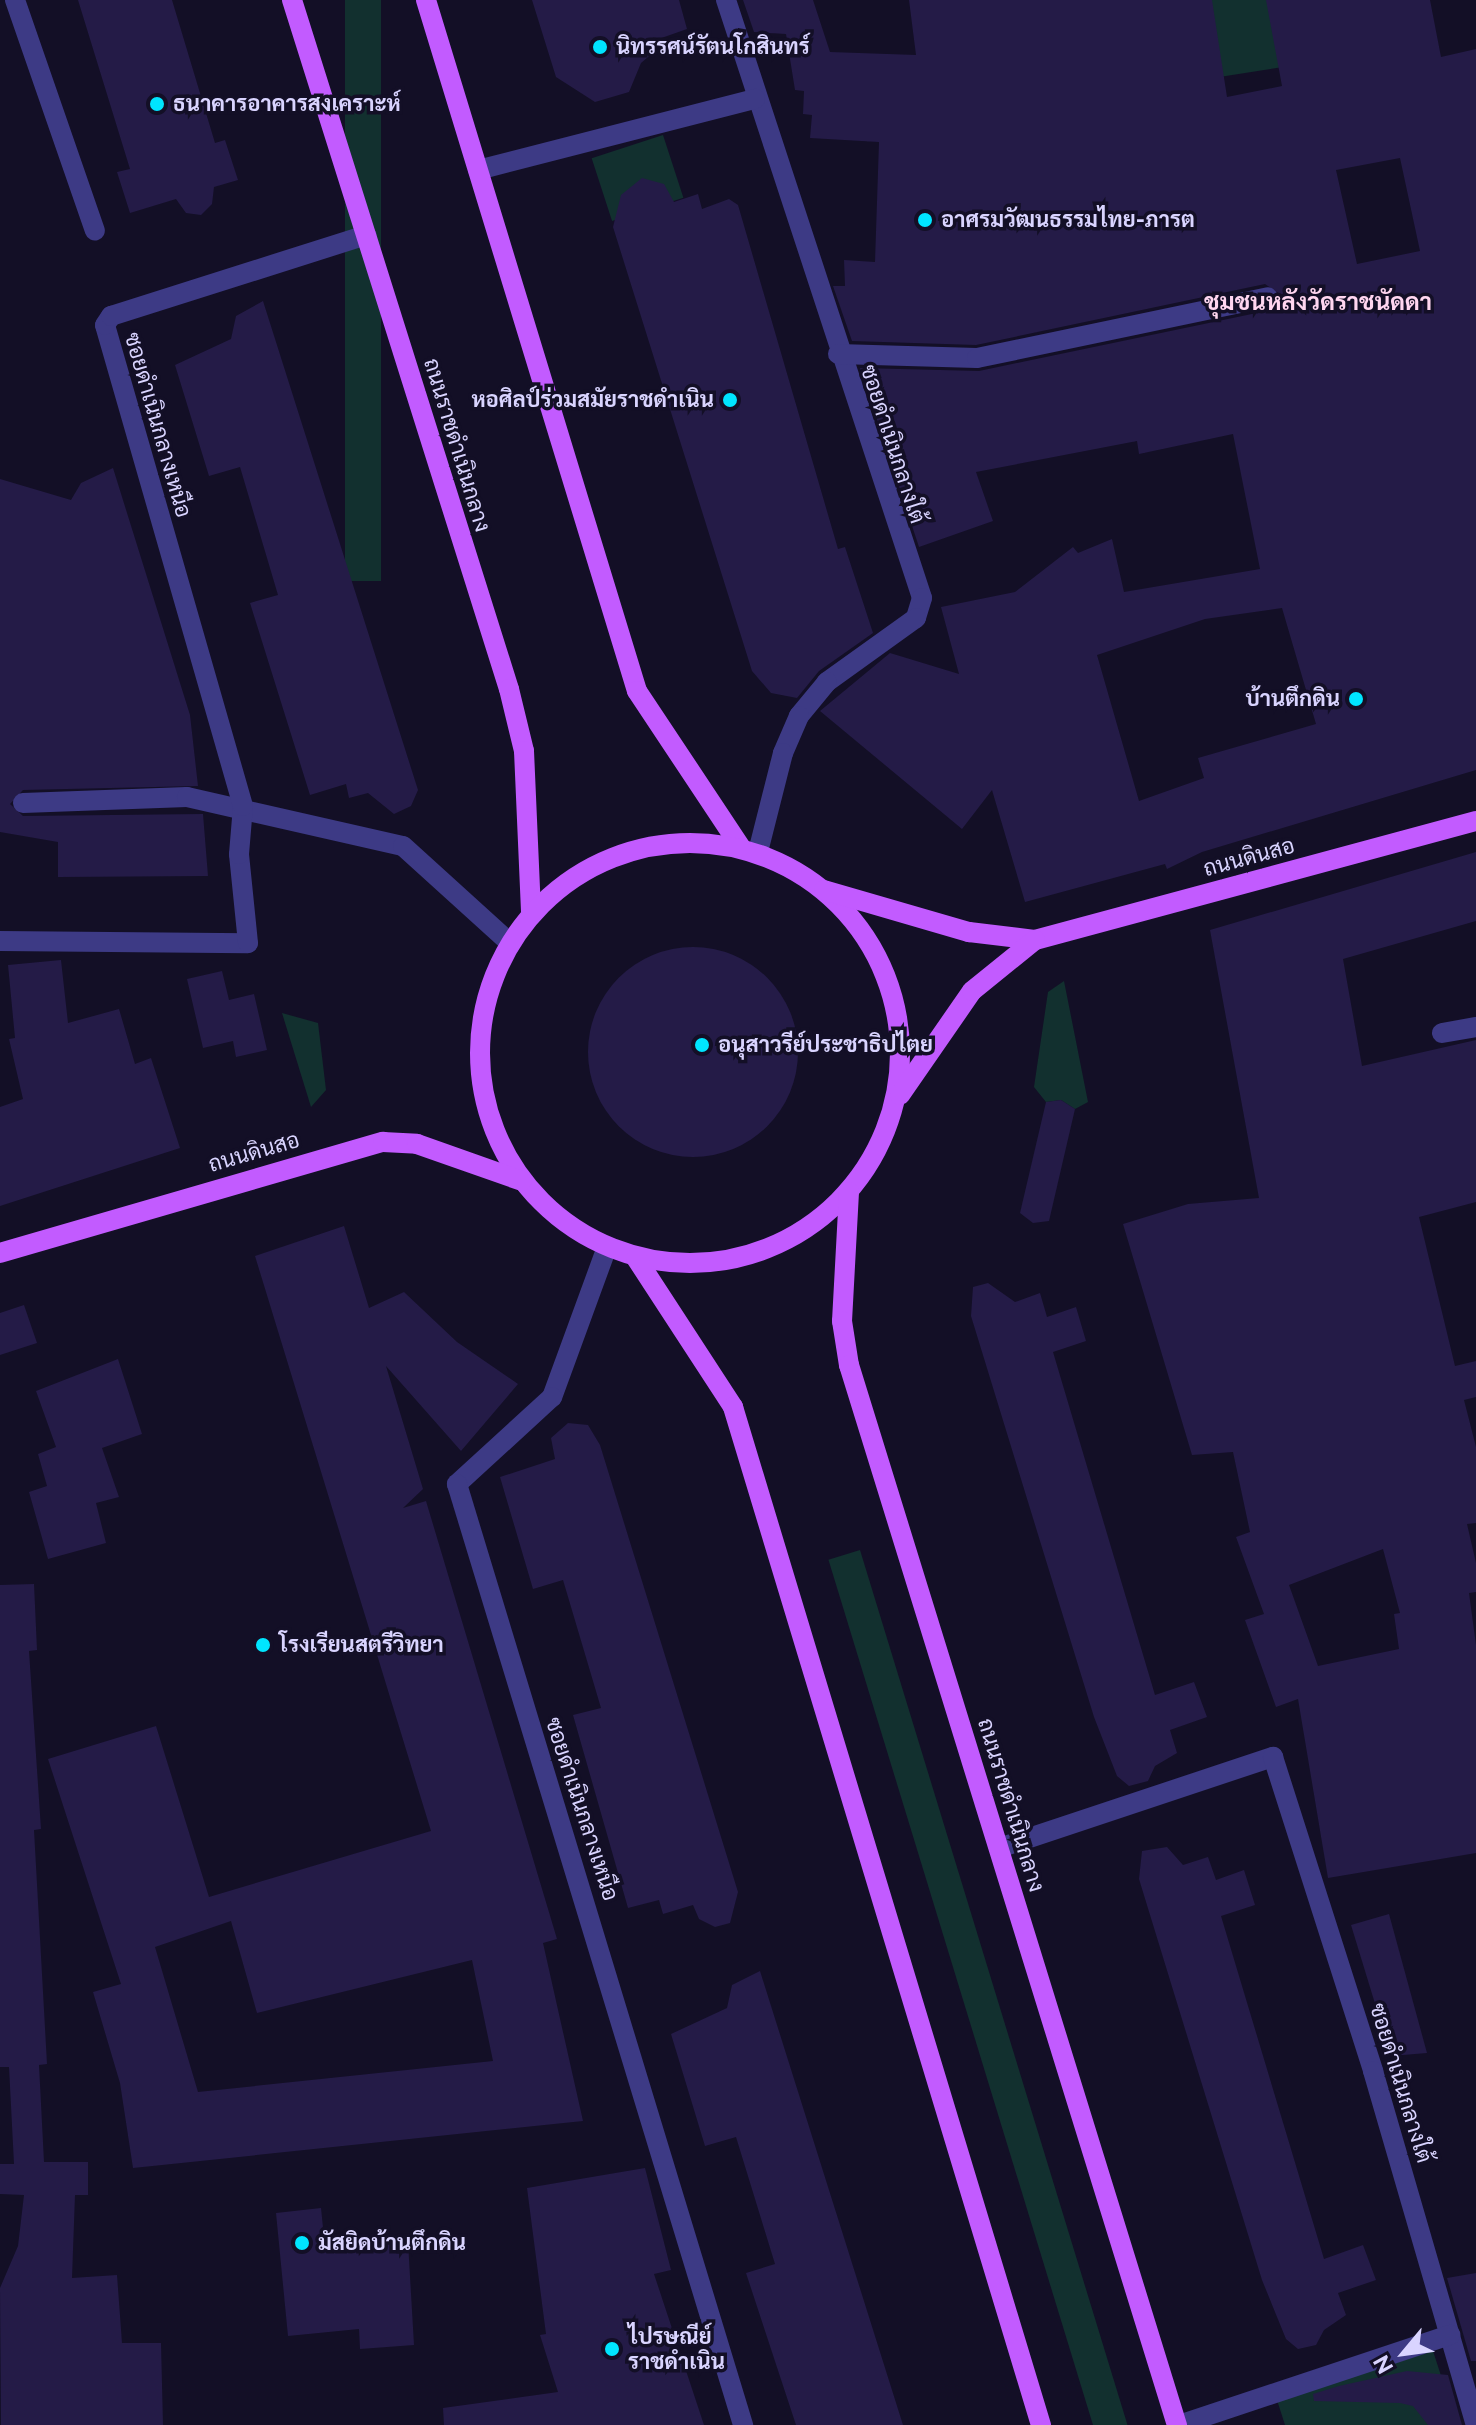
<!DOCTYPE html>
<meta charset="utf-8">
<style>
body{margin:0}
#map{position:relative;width:1476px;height:2425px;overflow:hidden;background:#130f26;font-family:Raleway,Sarabun,sans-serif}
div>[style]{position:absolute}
.green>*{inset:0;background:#12302f;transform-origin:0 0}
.building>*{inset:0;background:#241b47}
.round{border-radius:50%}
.minor>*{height:20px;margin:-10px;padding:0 10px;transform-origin:10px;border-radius:10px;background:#3d3a85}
.major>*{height:20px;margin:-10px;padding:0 10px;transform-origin:10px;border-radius:10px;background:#c25bff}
.major>.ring{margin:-10px;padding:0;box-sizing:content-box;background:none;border:20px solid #c25bff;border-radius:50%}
.dots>*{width:22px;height:22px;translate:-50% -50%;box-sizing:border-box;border:4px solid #130f26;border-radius:50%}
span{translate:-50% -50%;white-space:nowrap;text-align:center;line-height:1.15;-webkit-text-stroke:7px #130f26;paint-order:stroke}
.poi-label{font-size:22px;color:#d9d4ff;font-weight:700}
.left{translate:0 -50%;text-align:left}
.right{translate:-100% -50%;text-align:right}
.street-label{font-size:22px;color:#d9d4ff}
.neighbourhood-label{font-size:24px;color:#ffd6f0;font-weight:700}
.north{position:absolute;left:1364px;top:2313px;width:80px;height:80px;-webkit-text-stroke:6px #130f26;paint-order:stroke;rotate:241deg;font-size:22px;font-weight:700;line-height:32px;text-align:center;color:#d9d4ff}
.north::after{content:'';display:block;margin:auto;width:28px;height:36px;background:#d9d4ff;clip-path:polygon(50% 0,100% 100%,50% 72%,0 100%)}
</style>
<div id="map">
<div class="green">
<div style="left:345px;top:0;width:36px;height:581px"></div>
<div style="clip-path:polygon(1094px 0,1317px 0,1328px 60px,1105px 95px)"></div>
<div style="left:663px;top:135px;width:66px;height:75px;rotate:72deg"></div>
<div style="clip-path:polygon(1064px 981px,1088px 1102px,1075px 1109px,1061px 1100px,1046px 1102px,1034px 1087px,1048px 992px)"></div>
<div style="clip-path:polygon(282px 1013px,318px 1023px,326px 1090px,311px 1107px)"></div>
<div style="left:860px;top:1550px;width:916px;height:33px;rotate:73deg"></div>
<div style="clip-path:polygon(1433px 2351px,1457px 2425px,1285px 2425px,1277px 2400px)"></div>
</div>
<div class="building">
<div style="clip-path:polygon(78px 0,172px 0,215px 143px,225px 140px,238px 180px,214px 187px,212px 204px,201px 215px,186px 213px,176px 199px,130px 213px,117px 172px,130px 169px)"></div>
<div style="clip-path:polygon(532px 0,679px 0,687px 29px,653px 41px,654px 52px,641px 63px,629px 92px,595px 102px,556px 77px)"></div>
<div style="clip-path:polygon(evenodd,743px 0,813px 0,830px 52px,916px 55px,909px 0,1212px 0,1227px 97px,1282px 86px,1266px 0,1430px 0,1441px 57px,1476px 49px,1476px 770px,1202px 852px,1167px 869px,1165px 864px,1025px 902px,992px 790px,962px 829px,820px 711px,890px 653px,959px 674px,941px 607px,1015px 592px,1073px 547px,1078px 553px,1112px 539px,1124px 592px,1260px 569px,1233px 434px,1139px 454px,1137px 441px,976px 472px,993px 521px,919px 547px,860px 368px,979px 371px,1271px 310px,1281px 295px,1265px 284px,976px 345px,852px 341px,833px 286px,845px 286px,844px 260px,875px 262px,879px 142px,810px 138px,812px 115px,803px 114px,804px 91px,795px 90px,786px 34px,754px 32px,743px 0,1400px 158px,1420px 251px,1357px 264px,1336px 170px,1400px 158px,743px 0,1282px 608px,1316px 724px,1198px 758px,1204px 778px,1139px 801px,1097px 655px,1205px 619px,1282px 608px)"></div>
<div style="clip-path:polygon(642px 178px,664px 184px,674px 202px,698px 194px,702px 209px,729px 199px,738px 205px,838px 549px,845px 547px,873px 633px,819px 671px,797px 698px,771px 693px,752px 671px,613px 227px,621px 195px)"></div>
<div style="clip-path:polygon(263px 301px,418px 790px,411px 806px,394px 814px,368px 793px,349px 798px,346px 784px,310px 795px,250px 603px,278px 595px,240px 467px,209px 476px,175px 365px,231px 339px,236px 316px)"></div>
<div style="clip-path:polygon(113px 468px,190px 715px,198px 786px,23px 790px,10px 804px,23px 816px,203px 814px,208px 876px,58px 877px,58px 842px,0 832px,0 479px,71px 500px,81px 483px)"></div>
<div style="clip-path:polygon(evenodd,1476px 852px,1476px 921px,1343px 959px,1362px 1066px,1476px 1040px,1476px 1202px,1419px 1217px,1455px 1366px,1476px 1361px,1476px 1397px,1464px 1400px,1476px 1447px,1476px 1523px,1467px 1524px,1476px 1563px,1476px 1592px,1469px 1593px,1476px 1645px,1476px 1853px,1328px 1878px,1298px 1699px,1276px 1707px,1245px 1620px,1264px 1614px,1236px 1537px,1250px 1532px,1233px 1452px,1192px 1455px,1123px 1224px,1188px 1204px,1259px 1198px,1210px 930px,1476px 852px,1383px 1549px,1400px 1613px,1394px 1614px,1399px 1649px,1318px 1666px,1289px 1585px,1383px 1549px)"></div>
<div class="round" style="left:588px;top:947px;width:210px;height:210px"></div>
<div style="clip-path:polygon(61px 960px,68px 1023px,119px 1009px,135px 1064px,151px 1058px,180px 1148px,0 1206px,0 1107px,23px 1099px,9px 1039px,15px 1038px,8px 965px)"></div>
<div style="clip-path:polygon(222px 971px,229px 1000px,254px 994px,267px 1050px,236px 1057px,233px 1041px,203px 1048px,187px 979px)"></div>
<div style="clip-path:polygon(1061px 1100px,1075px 1109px,1049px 1221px,1033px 1223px,1020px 1213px,1046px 1102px)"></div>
<div style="clip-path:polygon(evenodd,344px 1226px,369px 1308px,404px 1292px,457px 1342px,518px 1384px,461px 1451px,386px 1366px,423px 1489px,403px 1508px,426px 1501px,557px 1939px,543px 1943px,583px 2121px,133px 2168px,120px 2083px,93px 1992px,121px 1984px,48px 1759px,156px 1726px,209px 1897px,431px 1831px,255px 1256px,344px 1226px,231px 1921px,257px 2013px,472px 1960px,493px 2061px,198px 2092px,155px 1947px,231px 1921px)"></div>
<div style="clip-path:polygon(988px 1283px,1015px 1302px,1040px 1293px,1047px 1317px,1076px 1307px,1086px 1341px,1053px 1352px,1155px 1695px,1194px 1682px,1207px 1717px,1170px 1730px,1177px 1753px,1155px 1766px,1148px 1781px,1129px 1786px,1117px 1776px,1094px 1717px,971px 1316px,973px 1287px)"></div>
<div style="clip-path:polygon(24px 1305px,37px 1343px,0 1355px,0 1313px)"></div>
<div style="clip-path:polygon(118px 1359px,142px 1434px,102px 1448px,119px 1497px,96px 1503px,106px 1543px,48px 1559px,29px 1492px,47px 1486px,38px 1454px,56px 1447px,36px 1391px)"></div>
<div style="clip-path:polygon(568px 1423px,588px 1425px,600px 1445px,738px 1892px,730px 1923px,715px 1927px,699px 1919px,693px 1905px,663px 1914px,659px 1900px,628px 1908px,573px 1715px,601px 1708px,563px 1580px,533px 1589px,500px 1477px,555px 1459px,551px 1438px)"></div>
<div style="clip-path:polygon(34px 1584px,37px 1650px,29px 1651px,41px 1829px,34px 1830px,47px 2064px,39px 2065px,44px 2162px,88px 2162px,88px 2195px,75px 2195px,72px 2278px,117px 2275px,122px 2343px,161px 2343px,163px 2425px,1px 2425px,0 2288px,18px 2246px,24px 2195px,0 2194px,0 2164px,14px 2164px,9px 2067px,0 2067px,0 1585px)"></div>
<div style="clip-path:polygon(1167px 1847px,1183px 1865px,1208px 1857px,1216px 1880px,1244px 1870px,1255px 1905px,1221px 1916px,1324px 2259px,1363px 2245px,1376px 2280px,1338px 2293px,1346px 2315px,1324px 2330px,1316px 2345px,1298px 2349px,1286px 2339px,1262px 2280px,1139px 1879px,1142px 1851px)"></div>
<div style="clip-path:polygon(1389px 1914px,1427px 2053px,1391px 2056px,1351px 1925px)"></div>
<div style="clip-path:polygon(760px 1971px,903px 2425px,796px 2425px,746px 2273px,775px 2264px,736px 2137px,705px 2146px,671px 2034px,727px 2008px,732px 1985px)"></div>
<div style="clip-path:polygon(645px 2168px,671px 2270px,654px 2274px,704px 2425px,444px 2425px,443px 2408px,558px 2392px,540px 2335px,546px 2334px,527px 2188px)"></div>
<div style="clip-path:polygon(321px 2208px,325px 2247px,408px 2242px,414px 2345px,360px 2349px,359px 2329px,288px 2336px,276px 2213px)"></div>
<div style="clip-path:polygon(1476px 2273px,1476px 2361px,1471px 2361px,1447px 2278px)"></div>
<div style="clip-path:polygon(1407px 2371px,1448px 2375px,1462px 2425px,1428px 2425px,1413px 2406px,1400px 2403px,1314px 2401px,1313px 2394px,1339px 2386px)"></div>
</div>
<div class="minor">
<div style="left:15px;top:0;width:244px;rotate:70.9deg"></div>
<div style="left:726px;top:0;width:629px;rotate:71.85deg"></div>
<div style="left:922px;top:598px;width:21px;rotate:107deg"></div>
<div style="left:916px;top:618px;width:110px;rotate:144.3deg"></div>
<div style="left:827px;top:682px;width:44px;rotate:129.5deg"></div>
<div style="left:799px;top:716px;width:40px;rotate:113.4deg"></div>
<div style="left:783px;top:753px;width:102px;rotate:104.2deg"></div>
<div style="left:478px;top:170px;width:286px;rotate:-14.4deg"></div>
<div style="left:838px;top:354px;width:139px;rotate:1.6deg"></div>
<div style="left:977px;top:358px;width:297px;rotate:-11.8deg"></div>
<div style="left:23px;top:803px;width:164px;rotate:-2.1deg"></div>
<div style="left:187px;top:797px;width:221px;rotate:12.8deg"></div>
<div style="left:403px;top:846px;width:143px;rotate:42.2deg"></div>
<div style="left:0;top:941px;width:248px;rotate:0.5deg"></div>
<div style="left:248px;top:943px;width:89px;rotate:-95.8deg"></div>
<div style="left:239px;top:854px;width:48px;rotate:-85.2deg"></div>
<div style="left:243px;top:806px;width:500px;rotate:-106.01deg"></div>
<div style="left:105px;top:325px;width:11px;rotate:-56deg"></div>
<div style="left:111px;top:316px;width:268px;rotate:-17.6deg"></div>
<div style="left:1442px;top:1033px;width:35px;rotate:-10deg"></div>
<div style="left:607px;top:1247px;width:160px;rotate:110.1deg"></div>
<div style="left:552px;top:1397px;width:129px;rotate:137.5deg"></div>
<div style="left:457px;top:1484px;width:984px;rotate:73.09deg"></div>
<div style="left:999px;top:1848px;width:289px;rotate:-18.4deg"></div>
<div style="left:1273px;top:1757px;width:330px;rotate:72.3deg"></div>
<div style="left:1373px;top:2071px;width:369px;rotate:73.8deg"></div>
<div style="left:1179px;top:2425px;width:286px;rotate:-18.4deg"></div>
</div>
<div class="major">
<div style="left:292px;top:0;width:722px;rotate:72.52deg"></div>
<div style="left:509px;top:689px;width:64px;rotate:76.4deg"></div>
<div style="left:524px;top:751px;width:161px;rotate:87.5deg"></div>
<div style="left:426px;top:0;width:722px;rotate:73.02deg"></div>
<div style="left:637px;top:691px;width:186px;rotate:56.4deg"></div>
<div class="ring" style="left:480px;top:843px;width:400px;height:400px"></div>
<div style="left:824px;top:890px;width:151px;rotate:16.2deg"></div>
<div style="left:969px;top:932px;width:66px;rotate:6.9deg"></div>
<div style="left:1035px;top:940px;width:457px;rotate:-15.1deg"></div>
<div style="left:900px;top:1095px;width:126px;rotate:-55.3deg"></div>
<div style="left:972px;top:991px;width:81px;rotate:-39deg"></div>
<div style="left:849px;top:1192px;width:129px;rotate:93.1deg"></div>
<div style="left:842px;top:1321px;width:45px;rotate:81deg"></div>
<div style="left:849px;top:1365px;width:1110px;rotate:72.81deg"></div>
<div style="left:0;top:1253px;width:399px;rotate:-16.2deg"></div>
<div style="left:383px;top:1142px;width:34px;rotate:3deg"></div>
<div style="left:417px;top:1144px;width:111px;rotate:19.4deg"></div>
<div style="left:636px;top:1258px;width:178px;rotate:56.9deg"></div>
<div style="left:733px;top:1407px;width:1064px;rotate:73.17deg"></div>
</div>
<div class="dots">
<div style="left:600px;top:47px;background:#00e5ff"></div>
<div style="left:157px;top:104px;background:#00e5ff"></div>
<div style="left:925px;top:220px;background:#00e5ff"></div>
<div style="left:730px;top:400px;background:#00e5ff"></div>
<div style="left:1356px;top:699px;background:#00e5ff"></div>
<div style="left:702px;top:1045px;background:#00e5ff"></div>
<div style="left:263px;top:1645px;background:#00e5ff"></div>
<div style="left:302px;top:2243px;background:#00e5ff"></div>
<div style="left:612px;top:2349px;background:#00e5ff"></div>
</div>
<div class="poi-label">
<span class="left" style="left:616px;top:47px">นิทรรศน์รัตนโกสินทร์</span>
<span class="left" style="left:173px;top:104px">ธนาคารอาคารสงเคราะห์</span>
<span class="left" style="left:941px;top:220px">อาศรมวัฒนธรรมไทย-ภารต</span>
<span class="right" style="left:714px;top:400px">หอศิลป์ร่วมสมัยราชดำเนิน</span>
<span class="right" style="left:1340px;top:699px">บ้านตึกดิน</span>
<span class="left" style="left:718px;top:1045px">อนุสาวรีย์ประชาธิปไตย</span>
<span class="left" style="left:279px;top:1645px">โรงเรียนสตรีวิทยา</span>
<span class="left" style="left:318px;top:2243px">มัสยิดบ้านตึกดิน</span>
<span class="left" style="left:628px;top:2349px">ไปรษณีย์<br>ราชดำเนิน</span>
</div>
<div class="street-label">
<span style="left:158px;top:425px;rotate:74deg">ซอยดำเนินกลางเหนือ</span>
<span style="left:893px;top:444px;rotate:72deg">ซอยดำเนินกลางใต้</span>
<span style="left:457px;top:445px;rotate:73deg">ถนนราชดำเนินกลาง</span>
<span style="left:1249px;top:857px;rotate:-15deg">ถนนดินสอ</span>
<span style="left:254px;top:1152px;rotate:-16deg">ถนนดินสอ</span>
<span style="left:1011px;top:1805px;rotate:73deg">ถนนราชดำเนินกลาง</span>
<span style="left:582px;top:1809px;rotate:72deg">ซอยดำเนินกลางเหนือ</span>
<span style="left:1401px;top:2083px;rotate:73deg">ซอยดำเนินกลางใต้</span>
</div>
<div class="neighbourhood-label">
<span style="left:1318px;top:302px">ชุมชนหลังวัดราชนัดดา</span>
</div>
<div class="north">N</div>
</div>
